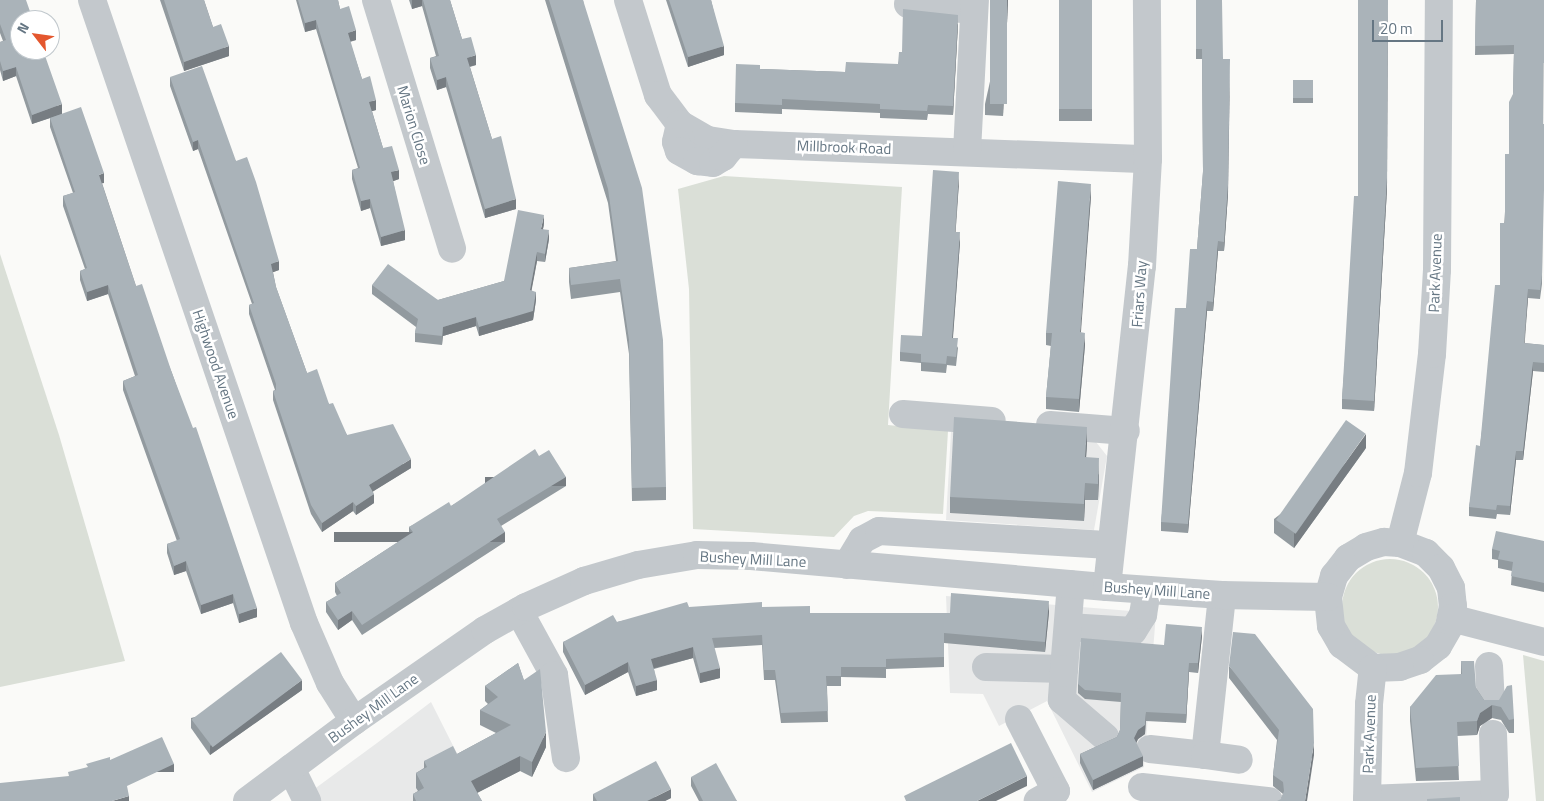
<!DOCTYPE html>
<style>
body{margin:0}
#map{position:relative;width:1544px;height:801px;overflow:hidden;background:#fafaf8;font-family:"Titillium Web",sans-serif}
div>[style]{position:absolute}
.built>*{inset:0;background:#e8e9e9}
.green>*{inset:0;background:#dadfd7}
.round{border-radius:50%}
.minor>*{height:28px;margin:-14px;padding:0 14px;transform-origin:14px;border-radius:14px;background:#c3c8cc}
.wall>*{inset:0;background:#929a9f;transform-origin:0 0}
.shaded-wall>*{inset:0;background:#777d82;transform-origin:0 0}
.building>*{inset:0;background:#aab3b9;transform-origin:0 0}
span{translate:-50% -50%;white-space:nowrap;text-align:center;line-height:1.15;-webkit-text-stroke:5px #fff;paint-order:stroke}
.street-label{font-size:15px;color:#657683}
.north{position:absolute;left:10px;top:10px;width:50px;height:50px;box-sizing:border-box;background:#fff;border:1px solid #c1c8cd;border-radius:50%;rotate:300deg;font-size:14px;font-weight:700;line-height:20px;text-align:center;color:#657683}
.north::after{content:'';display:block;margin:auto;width:18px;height:22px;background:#e4572e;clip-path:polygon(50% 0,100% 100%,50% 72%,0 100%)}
.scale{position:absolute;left:1372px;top:20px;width:71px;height:22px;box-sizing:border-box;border:2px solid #657683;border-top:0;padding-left:6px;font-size:15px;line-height:18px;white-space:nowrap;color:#657683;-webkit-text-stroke:4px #fff;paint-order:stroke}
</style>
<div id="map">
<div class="built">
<div style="clip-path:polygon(951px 432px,1096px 442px,1107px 456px,1094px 530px,946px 520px)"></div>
<div style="clip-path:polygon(946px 596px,1156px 613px,1144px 767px,1092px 792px,1047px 701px,999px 726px,983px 694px,950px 693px)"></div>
<div style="clip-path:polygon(431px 702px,481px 801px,298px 801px,377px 743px)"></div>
</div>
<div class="green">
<div style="clip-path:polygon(724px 176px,902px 187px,888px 425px,948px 431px,943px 514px,868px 511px,854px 516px,834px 537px,693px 529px,689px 289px,678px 189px)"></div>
<div style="clip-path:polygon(0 254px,59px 435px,125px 661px,0 687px)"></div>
<div class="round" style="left:1342px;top:559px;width:96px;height:96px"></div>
<div style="clip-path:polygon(1523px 655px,1544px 661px,1544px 801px,1536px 801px)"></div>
</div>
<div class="minor">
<div style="left:92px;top:0;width:658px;rotate:71.21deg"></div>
<div style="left:304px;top:623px;width:65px;rotate:66.6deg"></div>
<div style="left:330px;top:683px;width:45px;rotate:57.7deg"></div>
<div style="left:376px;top:0;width:260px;rotate:73deg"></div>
<div style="left:628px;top:0;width:100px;rotate:72.5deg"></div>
<div style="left:658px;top:95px;width:36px;rotate:53deg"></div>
<div style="left:680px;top:124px;width:32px;rotate:30deg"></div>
<div style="left:708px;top:140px;width:26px;rotate:9deg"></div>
<div style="left:734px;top:144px;width:414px;rotate:2.1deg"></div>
<div style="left:908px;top:4px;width:66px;rotate:5.2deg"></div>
<div style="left:680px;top:124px;width:18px;rotate:103deg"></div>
<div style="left:676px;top:142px;width:9px;rotate:72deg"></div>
<div style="left:679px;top:151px;width:21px;rotate:29deg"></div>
<div style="left:697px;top:161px;width:16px;rotate:7deg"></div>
<div style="left:713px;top:163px;width:12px;rotate:-31deg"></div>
<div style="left:723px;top:157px;width:17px;rotate:-50deg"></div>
<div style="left:967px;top:151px;width:151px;rotate:-87deg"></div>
<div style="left:903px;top:414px;width:89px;rotate:4.5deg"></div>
<div style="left:1050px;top:425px;width:76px;rotate:4.5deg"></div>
<div style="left:1384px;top:542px;width:16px;rotate:4deg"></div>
<div style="left:1400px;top:543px;width:28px;rotate:21deg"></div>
<div style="left:1426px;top:553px;width:21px;rotate:45deg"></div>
<div style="left:1441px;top:568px;width:22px;rotate:63deg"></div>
<div style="left:1451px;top:588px;width:18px;rotate:84deg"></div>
<div style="left:1453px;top:606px;width:21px;rotate:101deg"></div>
<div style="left:1449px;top:627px;width:22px;rotate:120deg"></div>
<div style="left:1438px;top:646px;width:23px;rotate:142deg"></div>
<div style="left:1420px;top:660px;width:21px;rotate:161deg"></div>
<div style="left:1400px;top:667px;width:27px;rotate:178deg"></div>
<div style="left:1373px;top:668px;width:39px;rotate:-143deg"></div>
<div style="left:1342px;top:645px;width:22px;rotate:-120deg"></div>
<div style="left:1331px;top:626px;width:29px;rotate:-96deg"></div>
<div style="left:1328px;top:597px;width:22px;rotate:-74deg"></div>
<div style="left:1334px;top:576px;width:23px;rotate:-52deg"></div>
<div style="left:1348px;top:558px;width:21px;rotate:-31deg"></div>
<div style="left:1366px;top:547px;width:19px;rotate:-16deg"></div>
<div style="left:1400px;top:543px;width:72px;rotate:-75.6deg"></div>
<div style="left:1418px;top:473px;width:120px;rotate:-83.3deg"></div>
<div style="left:1432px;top:354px;width:84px;rotate:-86.6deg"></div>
<div style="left:1437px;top:270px;width:270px;rotate:-89.6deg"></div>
<div style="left:847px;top:565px;width:29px;rotate:-59deg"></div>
<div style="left:862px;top:540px;width:19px;rotate:-28deg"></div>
<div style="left:879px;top:531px;width:231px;rotate:3.5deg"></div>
<div style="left:1107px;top:587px;width:323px;rotate:-83.8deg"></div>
<div style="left:1142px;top:266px;width:107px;rotate:-86.8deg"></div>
<div style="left:1148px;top:159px;width:159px;rotate:-90.4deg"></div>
<div style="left:519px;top:611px;width:73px;rotate:61.3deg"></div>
<div style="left:554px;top:675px;width:84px;rotate:81.8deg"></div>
<div style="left:1451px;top:618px;width:96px;rotate:14.5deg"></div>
<div style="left:1068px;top:627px;width:65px;rotate:3.5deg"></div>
<div style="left:1133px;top:631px;width:19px;rotate:-58deg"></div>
<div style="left:1143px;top:615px;width:25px;rotate:-81deg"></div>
<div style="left:1489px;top:666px;width:34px;rotate:87deg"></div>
<div style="left:986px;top:667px;width:78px;rotate:1.5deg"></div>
<div style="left:1064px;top:669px;width:85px;rotate:-85.3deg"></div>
<div style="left:1064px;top:669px;width:31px;rotate:94deg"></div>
<div style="left:1062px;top:700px;width:57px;rotate:40.7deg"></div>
<div style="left:1019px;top:719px;width:81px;rotate:62.8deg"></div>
<div style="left:1056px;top:791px;width:21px;rotate:151deg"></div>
<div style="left:1150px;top:749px;width:55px;rotate:6.2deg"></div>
<div style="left:1205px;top:755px;width:161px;rotate:-83.9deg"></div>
<div style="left:1205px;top:755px;width:34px;rotate:8deg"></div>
<div style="left:291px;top:768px;width:37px;rotate:64deg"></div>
<div style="left:1142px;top:787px;width:128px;rotate:6.3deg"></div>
<div style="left:1367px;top:799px;width:128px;rotate:-2.2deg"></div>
<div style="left:1495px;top:794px;width:60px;rotate:-91.9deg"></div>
<div style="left:247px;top:801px;width:134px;rotate:-36.8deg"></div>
<div style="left:354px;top:721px;width:160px;rotate:-34.8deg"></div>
<div style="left:485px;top:630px;width:47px;rotate:-29.3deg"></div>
<div style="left:526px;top:607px;width:64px;rotate:-24.1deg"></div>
<div style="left:584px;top:581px;width:56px;rotate:-16.5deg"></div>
<div style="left:638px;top:565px;width:60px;rotate:-9.6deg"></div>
<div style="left:697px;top:555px;width:54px;rotate:1.1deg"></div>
<div style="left:751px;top:556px;width:357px;rotate:5deg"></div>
<div style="left:1107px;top:587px;width:115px;rotate:4deg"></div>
<div style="left:1222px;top:595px;width:106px;rotate:1.1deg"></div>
<div style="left:1367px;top:801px;width:97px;rotate:-88.8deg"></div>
<div style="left:1369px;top:704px;width:36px;rotate:-84deg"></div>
</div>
<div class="wall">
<div style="clip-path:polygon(0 0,62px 114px,104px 183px,102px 183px,136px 286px,172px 373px,257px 617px,239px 623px,233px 603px,201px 614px,186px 571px,174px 575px,167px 553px,167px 544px,177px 541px,123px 390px,123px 381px,135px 376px,108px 294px,87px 301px,80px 280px,80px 271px,85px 269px,63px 206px,63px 196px,73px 193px,50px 127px,50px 118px,32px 124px,16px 76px,3px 81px,0 70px,0 42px,3px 41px,0 33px)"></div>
<div style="clip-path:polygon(160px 0,204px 0,213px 27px,229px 56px,184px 71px)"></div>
<div style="clip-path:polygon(296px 0,338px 0,340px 9px,356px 40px,350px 42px,362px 79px,376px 110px,372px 111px,383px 148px,399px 179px,393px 181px,405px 240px,381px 246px,370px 208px,361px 211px,352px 179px,352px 170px,358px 168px,316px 29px,305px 32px)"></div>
<div style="clip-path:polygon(409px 0,450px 0,462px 39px,476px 65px,470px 67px,492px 139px,516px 209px,485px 218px,446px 87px,437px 90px,430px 68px,430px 58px,436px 56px,422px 6px,412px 9px)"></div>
<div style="clip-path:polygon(545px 0,583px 0,666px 487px,666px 500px,632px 501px,629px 354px,620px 292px,571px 299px,569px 282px,569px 268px,616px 261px,608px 203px)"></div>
<div style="clip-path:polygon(666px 0,711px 0,724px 55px,688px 67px)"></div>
<div style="clip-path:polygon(1008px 0,1003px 116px,985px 115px,985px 104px)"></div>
<div style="left:1059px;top:0;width:33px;height:121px"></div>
<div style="clip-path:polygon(1196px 0,1223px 59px,1228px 194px,1224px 251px,1218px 251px,1213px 311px,1207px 311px,1188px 533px,1161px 531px,1161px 522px,1186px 308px,1197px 249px,1203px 172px,1202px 59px,1196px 59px)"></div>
<div style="clip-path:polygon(1476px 0,1544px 0,1542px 284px,1540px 299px,1528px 298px,1524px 343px,1544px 345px,1544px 372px,1533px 371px,1523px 460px,1516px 460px,1510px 515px,1497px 514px,1496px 519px,1469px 516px,1469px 507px,1480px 446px,1500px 285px,1513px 94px,1514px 54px,1475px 55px)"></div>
<div style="clip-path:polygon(958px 24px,953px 115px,928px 114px,927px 120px,880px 118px,880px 113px,782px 109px,782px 114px,735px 112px,735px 103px,760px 69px,845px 72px,898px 64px,902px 52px)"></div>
<div style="clip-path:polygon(170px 77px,236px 161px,279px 270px,273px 272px,276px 287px,307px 373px,329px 404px,347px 435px,411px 468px,373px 491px,374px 503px,356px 515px,353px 511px,322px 532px,311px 514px,273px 400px,273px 391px,275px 390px,249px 314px,249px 305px,252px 304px,198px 149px,193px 151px,170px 86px)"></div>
<div style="left:1293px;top:80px;width:20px;height:23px"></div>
<div style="clip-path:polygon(959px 182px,955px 232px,960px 242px,953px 338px,958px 348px,956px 366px,947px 365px,946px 373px,921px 371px,921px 363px,900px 361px,900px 352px,922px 336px)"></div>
<div style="clip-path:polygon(1387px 189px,1374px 411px,1342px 409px,1342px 399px,1358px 196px)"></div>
<div style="clip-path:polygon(1091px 196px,1080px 332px,1085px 345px,1079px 412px,1046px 409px,1046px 397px,1051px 346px,1046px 345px,1046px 333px)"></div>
<div style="clip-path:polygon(544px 224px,543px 229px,549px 239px,545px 262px,537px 261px,531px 291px,536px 300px,533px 320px,479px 336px,476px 326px,443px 336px,442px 345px,415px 342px,415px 333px,416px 327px,372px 294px,372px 285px,438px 300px,504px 281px)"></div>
<div style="clip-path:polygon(1087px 444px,1086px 457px,1099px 475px,1098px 500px,1085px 500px,1084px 521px,950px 513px,950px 497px)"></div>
<div style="clip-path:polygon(1366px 448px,1294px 548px,1274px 533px,1274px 519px)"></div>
<div style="clip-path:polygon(539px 456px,566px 486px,501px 526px,505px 542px,362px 635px,352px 620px,338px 630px,326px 612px,326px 602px,337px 596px,335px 592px,335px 583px,409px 535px,409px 527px,451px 506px)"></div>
<div style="clip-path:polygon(1544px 541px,1544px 592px,1511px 585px,1512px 571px,1498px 568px,1498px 560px,1492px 559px,1492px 549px)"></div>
<div style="clip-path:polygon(689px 607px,762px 607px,810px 613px,950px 613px,1049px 612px,1045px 652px,944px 643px,944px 667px,886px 669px,886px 678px,841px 677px,841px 686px,827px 686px,828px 722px,781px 723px,775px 680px,764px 680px,762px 645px,714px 648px,720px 678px,700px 683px,693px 658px,654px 669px,657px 690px,636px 696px,628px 672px,585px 695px,563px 652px,563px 642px,617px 622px)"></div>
<div style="clip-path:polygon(1202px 636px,1198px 673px,1189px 672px,1186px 723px,1146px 721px,1145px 734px,1138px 739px,1136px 743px,1143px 766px,1093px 790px,1080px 763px,1080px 754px,1117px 737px,1120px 730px,1121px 702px,1085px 699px,1078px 693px,1078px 684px)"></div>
<div style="clip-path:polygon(1461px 661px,1476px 688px,1484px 700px,1499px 700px,1514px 719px,1514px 733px,1509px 733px,1501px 720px,1492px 718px,1480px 726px,1477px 735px,1457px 736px,1459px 780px,1416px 781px,1410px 721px,1410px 707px,1461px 674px)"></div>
<div style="clip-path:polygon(518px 663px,546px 747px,532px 777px,520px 771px,477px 793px,482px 801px,413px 801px,413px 794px,418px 791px,416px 788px,416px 773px,424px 768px,424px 761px,457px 754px,496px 733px,480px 725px,480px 710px,488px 704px,485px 701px,485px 686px)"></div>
<div style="clip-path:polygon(1229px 666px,1314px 755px,1281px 799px,1283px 794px,1273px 786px,1273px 775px,1277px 740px,1229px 678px)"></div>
<div style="clip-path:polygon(302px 690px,210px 755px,191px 728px,191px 718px)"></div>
<div style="clip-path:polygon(691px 777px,737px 801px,699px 801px,691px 786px)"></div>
<div style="clip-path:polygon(593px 794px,671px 798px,665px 801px,593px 801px)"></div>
</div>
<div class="shaded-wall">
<div style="clip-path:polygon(412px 0,422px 0,422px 6px,412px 9px)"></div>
<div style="clip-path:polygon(1007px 0,1008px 0,1003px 116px,1003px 105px)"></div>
<div style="clip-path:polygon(1388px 1px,1387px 189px,1374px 411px,1374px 401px)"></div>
<div style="clip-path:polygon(958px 15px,958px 24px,953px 115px,953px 106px)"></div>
<div style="clip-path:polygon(316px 20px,316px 29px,305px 32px,305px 23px)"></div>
<div style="clip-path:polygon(356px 30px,356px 40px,348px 42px,348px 33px)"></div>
<div style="clip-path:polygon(229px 46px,229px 56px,184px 71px,184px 62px)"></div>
<div style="clip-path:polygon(724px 46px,724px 55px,688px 67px,688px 57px)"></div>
<div style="clip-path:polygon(476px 55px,476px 65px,467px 67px,467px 58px)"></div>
<div style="clip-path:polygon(16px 67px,16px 76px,3px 81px,3px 71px)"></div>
<div style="clip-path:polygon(1230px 68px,1228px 194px,1224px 251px,1224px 242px)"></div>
<div style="clip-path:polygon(446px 77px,446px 87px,437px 90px,437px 80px)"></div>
<div style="clip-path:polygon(376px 100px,376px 110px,369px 112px,369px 102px)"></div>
<div style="clip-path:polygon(62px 104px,62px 114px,32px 124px,32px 115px)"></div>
<div style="clip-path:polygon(198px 140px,198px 149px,193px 151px,193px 142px)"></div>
<div style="clip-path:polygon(399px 170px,399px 179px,391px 182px,391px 172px)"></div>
<div style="clip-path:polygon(959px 172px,959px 182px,955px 241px,955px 232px)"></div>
<div style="clip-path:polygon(104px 173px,104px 183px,99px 184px,99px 175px)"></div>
<div style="clip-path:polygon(1091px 184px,1091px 196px,1080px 345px,1080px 332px)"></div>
<div style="clip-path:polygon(370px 199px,370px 208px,361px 211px,361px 201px)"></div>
<div style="clip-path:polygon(516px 199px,516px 209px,485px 218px,485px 209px)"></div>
<div style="clip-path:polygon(544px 215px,544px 224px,541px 238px,541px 229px)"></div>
<div style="clip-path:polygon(405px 230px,405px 240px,381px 246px,381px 237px)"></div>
<div style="clip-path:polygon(549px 230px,549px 239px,545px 262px,545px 254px)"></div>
<div style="clip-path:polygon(960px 232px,960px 242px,952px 348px,952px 338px)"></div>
<div style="clip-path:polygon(1218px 241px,1218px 251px,1213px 311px,1213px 302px)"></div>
<div style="clip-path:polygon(537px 252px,537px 261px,530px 299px,530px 290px)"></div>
<div style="clip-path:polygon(279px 261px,279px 270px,271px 273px,271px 264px)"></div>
<div style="clip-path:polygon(108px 285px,108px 294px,87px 301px,87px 292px)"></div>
<div style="clip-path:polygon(1528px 289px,1528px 298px,1524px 352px,1524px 343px)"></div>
<div style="clip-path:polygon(536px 292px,536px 300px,533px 320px,479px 336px,479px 327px)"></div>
<div style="clip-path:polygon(1207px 301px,1207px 311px,1188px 533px,1188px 524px)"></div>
<div style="clip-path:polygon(476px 317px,476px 326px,443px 336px,442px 345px,443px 327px)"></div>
<div style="clip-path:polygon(1085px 333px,1085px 345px,1079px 412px,1079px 399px)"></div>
<div style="clip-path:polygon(1533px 362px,1533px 371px,1523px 460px,1523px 451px)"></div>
<div style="clip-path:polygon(1087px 427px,1087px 444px,1085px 474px,1085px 457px)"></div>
<div style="clip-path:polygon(1366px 434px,1366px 448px,1294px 548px,1294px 534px)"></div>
<div style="clip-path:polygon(1516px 451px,1516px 460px,1510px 515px,1510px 506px)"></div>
<div style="clip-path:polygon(1099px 458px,1099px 475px,1098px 500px,1098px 484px)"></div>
<div style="clip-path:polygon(411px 459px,411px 468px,369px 494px,369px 485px)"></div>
<div style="left:566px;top:477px;width:9px;height:81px;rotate:90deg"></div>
<div style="clip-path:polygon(1085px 483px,1085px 500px,1084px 521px,1084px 504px)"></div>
<div style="clip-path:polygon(374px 494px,374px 503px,356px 515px,356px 506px)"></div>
<div style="clip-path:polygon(353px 502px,353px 511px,322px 532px,322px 523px)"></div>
<div style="left:505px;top:532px;width:10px;height:171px;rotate:90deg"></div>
<div style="clip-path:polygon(186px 561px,186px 571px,174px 575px,174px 566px)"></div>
<div style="clip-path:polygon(233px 594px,233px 603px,201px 614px,201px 605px)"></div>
<div style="clip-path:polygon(1049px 601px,1049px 612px,1045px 652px,1045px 642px)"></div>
<div style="clip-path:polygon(257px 608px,257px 617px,239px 623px,239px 614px)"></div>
<div style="clip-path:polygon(352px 611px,352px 620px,338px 630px,338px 620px)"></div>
<div style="clip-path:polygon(1202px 627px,1202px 636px,1198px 673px,1198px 663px)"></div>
<div style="clip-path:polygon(693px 647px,693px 658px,651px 669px,651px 659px)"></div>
<div style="clip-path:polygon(628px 662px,628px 672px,585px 695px,585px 685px)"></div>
<div style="clip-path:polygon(1189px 663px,1189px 672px,1186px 723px,1186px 714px)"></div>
<div style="clip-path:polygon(720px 668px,720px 678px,700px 683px,700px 673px)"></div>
<div style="clip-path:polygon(302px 680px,302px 690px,210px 755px,210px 746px)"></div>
<div style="clip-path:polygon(657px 680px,657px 690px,636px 696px,636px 686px)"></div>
<div style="clip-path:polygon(1492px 705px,1492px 718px,1480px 726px,1477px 735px,1477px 721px,1480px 713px)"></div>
<div style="clip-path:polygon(1146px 712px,1145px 734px,1138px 739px,1134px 748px,1134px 738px)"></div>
<div style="clip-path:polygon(546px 732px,546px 747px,532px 777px,532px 762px)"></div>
<div style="clip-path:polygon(1314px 743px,1314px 755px,1307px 801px,1305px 801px)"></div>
<div style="clip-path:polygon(520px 756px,520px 771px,471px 796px,471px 781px)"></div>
<div style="clip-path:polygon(1143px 756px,1143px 766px,1093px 790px,1093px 780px)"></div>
<div style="left:174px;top:764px;width:8px;height:52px;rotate:90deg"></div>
<div style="clip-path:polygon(1027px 776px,1027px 786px,996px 801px,977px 801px)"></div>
<div style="clip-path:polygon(671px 789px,671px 798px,665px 801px,647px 801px)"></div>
<div style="clip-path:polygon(129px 796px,129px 801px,112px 801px)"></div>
</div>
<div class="building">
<div style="clip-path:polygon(0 0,26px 0,33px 20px,20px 20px,20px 50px,43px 50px,62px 104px,32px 115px,16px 67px,3px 71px,0 61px,0 42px,6px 40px,0 24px)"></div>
<div style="clip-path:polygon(164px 0,204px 0,213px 27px,221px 24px,229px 46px,184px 62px)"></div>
<div style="clip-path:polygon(298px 0,338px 0,340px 9px,349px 6px,356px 30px,348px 33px,362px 79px,370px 76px,376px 100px,369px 102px,383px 148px,392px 146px,399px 170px,391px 172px,405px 230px,381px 237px,370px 199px,361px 201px,352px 170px,360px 168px,316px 20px,305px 23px)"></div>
<div style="clip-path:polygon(423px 0,450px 0,462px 39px,471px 37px,476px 55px,467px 58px,492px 139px,501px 136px,516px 199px,485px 209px,446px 77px,437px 80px,430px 58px,439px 56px)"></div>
<div style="clip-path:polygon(549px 0,583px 0,642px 188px,663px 340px,666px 487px,632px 488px,629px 340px,620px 279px,571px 285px,569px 268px,618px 261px,608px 189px)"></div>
<div style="clip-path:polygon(669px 0,711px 0,724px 46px,688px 57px)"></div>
<div style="left:990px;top:0;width:17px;height:104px"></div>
<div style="left:1059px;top:0;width:33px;height:109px"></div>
<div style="clip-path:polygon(1196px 0,1222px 0,1223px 59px,1230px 59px,1228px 185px,1224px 242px,1218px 241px,1213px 302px,1207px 301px,1188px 524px,1161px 522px,1175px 308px,1186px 308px,1190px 249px,1197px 249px,1203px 171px,1202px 49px,1196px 49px)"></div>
<div style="clip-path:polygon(1358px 0,1388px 0,1387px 178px,1374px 401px,1342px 399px,1354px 196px,1358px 196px)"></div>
<div style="clip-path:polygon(1476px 0,1544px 0,1544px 63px,1543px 63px,1543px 124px,1544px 124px,1544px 190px,1542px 275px,1540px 290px,1528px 289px,1524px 343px,1544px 345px,1544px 363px,1533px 362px,1523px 451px,1516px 451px,1510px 506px,1497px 505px,1496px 510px,1469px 507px,1476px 445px,1480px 446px,1495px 285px,1500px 285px,1500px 223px,1505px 223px,1505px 154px,1509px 154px,1509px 102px,1513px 94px,1514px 45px,1475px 46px)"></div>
<div style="clip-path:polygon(903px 9px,958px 15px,953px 106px,928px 105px,927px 111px,880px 109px,880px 104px,782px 99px,782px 105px,735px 103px,736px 64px,760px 65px,760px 69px,845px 72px,846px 62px,898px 64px,899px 52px,902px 52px)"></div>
<div style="clip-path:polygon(202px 66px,236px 161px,247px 157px,256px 182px,279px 261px,271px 264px,276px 287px,307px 373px,317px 369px,329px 404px,333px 403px,347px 435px,393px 424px,411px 459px,369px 485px,374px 494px,356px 506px,353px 502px,322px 523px,311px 505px,273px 391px,276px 390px,276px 384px,249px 305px,254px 303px,198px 140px,193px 142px,170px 77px)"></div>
<div style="left:1293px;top:80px;width:20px;height:18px"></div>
<div style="clip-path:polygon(81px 107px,104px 173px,99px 175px,136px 286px,142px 284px,172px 373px,193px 428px,196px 427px,257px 608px,239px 614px,233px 594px,201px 605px,186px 561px,174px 566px,167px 544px,180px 539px,123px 381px,138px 375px,108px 285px,87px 292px,80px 271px,87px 268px,63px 196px,75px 192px,50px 118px)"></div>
<div style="clip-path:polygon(933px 170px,959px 172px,955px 232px,960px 232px,952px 338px,958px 338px,956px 357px,947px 356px,946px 364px,921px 362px,921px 354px,900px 352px,901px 335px,922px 336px)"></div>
<div style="clip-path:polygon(1058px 181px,1091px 184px,1080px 332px,1085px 333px,1079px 399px,1046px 397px,1052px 333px,1046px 333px)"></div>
<div style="clip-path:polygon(518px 210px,544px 215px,541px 229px,549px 230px,545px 254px,537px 252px,530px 290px,536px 292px,533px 311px,479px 327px,476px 317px,443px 327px,442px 336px,415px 333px,418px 319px,372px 285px,388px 264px,438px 300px,504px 281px)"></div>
<div style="clip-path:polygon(954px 417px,1087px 427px,1085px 457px,1099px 458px,1098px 484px,1085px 483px,1084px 504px,950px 497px)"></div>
<div style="left:1346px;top:420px;width:24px;height:122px;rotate:35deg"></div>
<div style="clip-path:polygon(535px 449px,539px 456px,549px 450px,566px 477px,497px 519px,505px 532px,362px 625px,352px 611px,338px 620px,326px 602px,341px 593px,335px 583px,413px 532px,409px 527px,449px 502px,451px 506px)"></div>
<div style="clip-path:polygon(1496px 531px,1544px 541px,1544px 583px,1511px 576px,1513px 562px,1498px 559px,1500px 551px,1492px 549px)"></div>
<div style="clip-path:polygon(951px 593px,1049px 601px,1045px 642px,944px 633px,944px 657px,886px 659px,886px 667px,841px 667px,841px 676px,826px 676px,828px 711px,781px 713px,775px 670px,764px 670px,762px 635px,712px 638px,720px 668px,700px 673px,693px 647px,651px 659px,657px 680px,636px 686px,628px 662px,585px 685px,563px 642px,613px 615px,617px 622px,687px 602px,689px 607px,762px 602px,762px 607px,810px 606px,810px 613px,950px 613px)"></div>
<div style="clip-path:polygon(1166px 624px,1202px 627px,1198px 663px,1189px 663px,1186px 714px,1146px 712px,1145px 725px,1138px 730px,1134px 738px,1143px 756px,1093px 780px,1080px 754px,1117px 737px,1120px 730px,1121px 693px,1085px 690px,1078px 684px,1081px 638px,1164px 645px)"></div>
<div style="clip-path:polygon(1233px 632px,1255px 634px,1313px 709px,1314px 743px,1305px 801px,1277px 801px,1281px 799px,1284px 791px,1283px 782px,1273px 775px,1279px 730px,1229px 666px)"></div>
<div style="left:281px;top:652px;width:35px;height:112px;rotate:53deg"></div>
<div style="clip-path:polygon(1461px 661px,1474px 661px,1476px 688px,1484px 700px,1499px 700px,1507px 686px,1512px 685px,1514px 719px,1509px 720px,1501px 707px,1492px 705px,1480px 713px,1477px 721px,1457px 722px,1459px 766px,1416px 768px,1410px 707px,1436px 675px,1462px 674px)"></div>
<div style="clip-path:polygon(518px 663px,524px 680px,540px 669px,546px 732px,532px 762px,520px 756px,471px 781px,482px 801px,416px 801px,413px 794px,424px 788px,416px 773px,427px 767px,424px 761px,453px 746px,457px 754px,511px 725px,480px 710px,498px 697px,485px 686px)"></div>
<div style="clip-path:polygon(162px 737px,174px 764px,127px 786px,129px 796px,112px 801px,0 801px,0 783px,69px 776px,68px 772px,88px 767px,86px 764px,110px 757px,110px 760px)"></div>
<div style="clip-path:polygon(1011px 743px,1027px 776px,977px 801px,906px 801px,904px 796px)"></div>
<div style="clip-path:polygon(656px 761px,671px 789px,647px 801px,597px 801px,593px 794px)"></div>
<div style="clip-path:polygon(716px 763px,737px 801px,703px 801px,691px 777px)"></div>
<div style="clip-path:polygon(1460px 797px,1460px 801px,1427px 801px,1427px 799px)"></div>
</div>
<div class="street-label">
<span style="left:414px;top:125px;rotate:73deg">Marion Close</span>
<span style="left:844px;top:147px;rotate:2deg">Millbrook Road</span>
<span style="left:1435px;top:273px;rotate:-88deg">Park Avenue</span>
<span style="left:1139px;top:294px;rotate:-86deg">Friars Way</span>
<span style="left:216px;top:364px;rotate:71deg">Highwood Avenue</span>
<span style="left:753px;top:559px;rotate:3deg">Bushey Mill Lane</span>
<span style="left:1157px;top:590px;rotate:4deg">Bushey Mill Lane</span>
<span style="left:373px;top:708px;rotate:-36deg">Bushey Mill Lane</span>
<span style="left:1369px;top:734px;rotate:-88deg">Park Avenue</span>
</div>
<div class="north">N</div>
<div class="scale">20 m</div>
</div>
